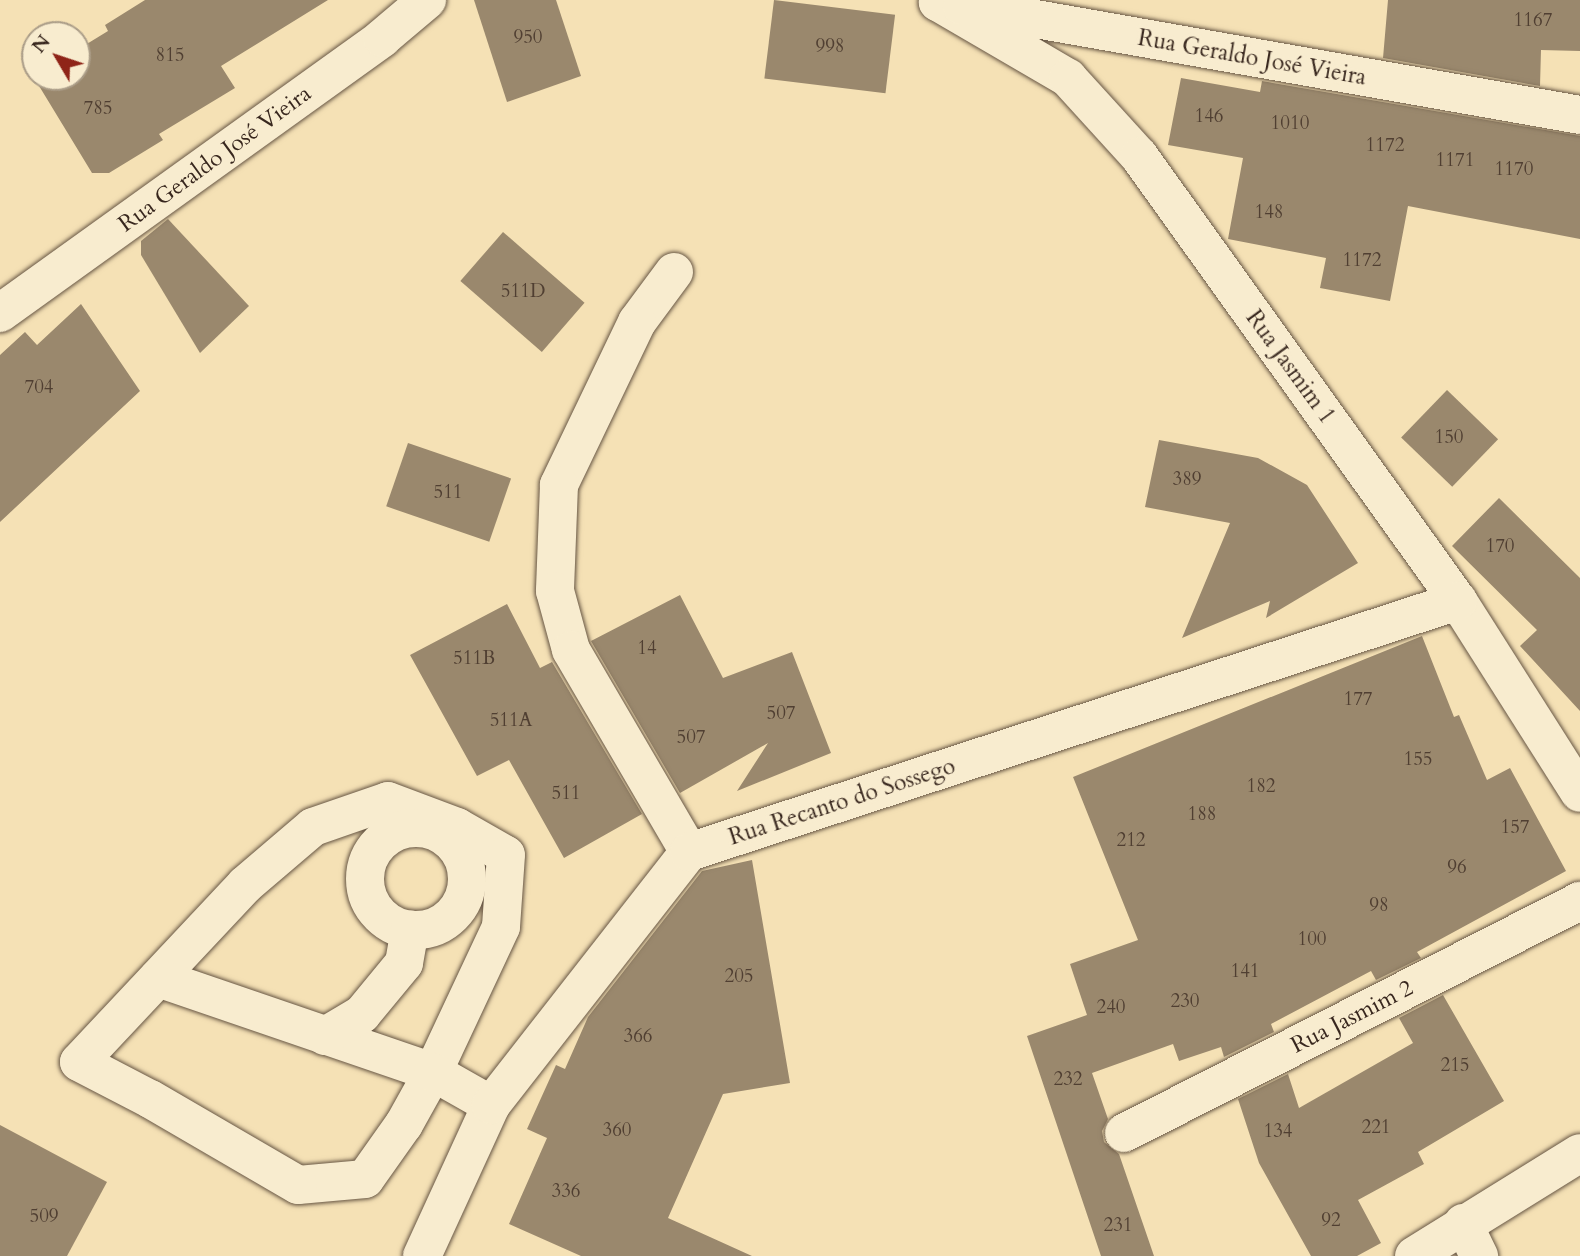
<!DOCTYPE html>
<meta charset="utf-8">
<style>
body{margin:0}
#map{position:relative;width:1580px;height:1256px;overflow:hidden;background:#f5e1b5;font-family:Cardo,serif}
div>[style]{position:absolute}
.building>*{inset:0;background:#9a886d;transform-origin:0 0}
.roads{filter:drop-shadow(0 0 2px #675644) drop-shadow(0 0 2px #675644)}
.minor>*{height:38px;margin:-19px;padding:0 19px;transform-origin:19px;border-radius:19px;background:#f8eccf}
.minor>.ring{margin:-19px;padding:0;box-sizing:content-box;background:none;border:38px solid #f8eccf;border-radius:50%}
span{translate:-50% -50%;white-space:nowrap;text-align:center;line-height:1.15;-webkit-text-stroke:7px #f8eccf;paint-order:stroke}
.number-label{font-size:19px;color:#503f32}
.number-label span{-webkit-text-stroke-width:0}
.street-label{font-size:23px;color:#38271e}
.north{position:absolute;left:21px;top:21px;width:70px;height:70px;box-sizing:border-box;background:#f8eccf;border:2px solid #ab9d88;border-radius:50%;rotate:309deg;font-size:19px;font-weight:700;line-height:28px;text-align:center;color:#38271e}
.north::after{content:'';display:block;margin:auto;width:24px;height:32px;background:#8f2418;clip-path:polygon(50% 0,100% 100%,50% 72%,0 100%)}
</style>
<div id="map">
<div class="building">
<div style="clip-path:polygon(145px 0,328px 0,221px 66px,235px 88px,159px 134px,163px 140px,109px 173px,92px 173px,33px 76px,77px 77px,77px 50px,108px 31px,105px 25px)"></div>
<div style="clip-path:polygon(474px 0,556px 0,581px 76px,507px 102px)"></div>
<div style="left:774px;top:0;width:122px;height:79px;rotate:7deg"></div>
<div style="clip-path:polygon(1388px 0,1580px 0,1580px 51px,1541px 50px,1540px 86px,1383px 58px)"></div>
<div style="clip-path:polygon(1181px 78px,1260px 92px,1262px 81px,1580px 136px,1580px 239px,1408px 206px,1390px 301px,1320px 288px,1326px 258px,1228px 239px,1243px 158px,1168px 145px)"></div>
<div style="clip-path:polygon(168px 219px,249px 306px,200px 353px,141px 255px,141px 241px)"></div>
<div style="left:503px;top:232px;width:108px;height:65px;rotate:41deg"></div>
<div style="clip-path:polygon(81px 304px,140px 391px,0 522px,0 355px,25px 332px,37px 345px)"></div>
<div style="left:1447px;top:390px;width:71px;height:66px;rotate:44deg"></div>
<div style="clip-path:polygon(1159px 440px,1258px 458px,1307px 485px,1358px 563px,1266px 618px,1270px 601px,1182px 638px,1230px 523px,1145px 507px)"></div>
<div style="left:408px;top:443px;width:109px;height:67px;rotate:19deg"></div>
<div style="clip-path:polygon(1499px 498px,1580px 578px,1580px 711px,1520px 646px,1537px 630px,1452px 546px)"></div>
<div style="clip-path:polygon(680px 595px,723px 678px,792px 652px,831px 753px,737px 791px,768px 743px,680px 793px,591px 641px)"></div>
<div style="clip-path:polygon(507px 604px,540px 668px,552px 662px,642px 814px,564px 858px,509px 760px,477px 776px,410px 655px)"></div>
<div style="clip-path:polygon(1422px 636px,1454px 717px,1459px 715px,1487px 780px,1510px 768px,1566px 871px,1417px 952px,1421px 958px,1376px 980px,1371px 971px,1271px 1024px,1274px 1032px,1224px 1057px,1221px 1047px,1179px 1061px,1173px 1044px,1092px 1073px,1108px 1119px,1102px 1131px,1104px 1142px,1119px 1154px,1154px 1256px,1101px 1256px,1027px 1036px,1087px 1015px,1070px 964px,1138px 940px,1073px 777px)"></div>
<div style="clip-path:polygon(752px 860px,790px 1083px,723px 1094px,668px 1218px,752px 1256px,581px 1256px,509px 1224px,547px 1138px,527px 1129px,556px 1065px,565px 1069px,588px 1017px,702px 871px)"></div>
<div style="clip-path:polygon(1443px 995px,1504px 1101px,1418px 1152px,1424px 1164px,1358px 1200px,1381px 1243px,1357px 1256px,1311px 1256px,1259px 1163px,1238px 1099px,1288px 1074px,1299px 1108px,1413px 1043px,1399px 1018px)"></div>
<div style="clip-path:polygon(0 1125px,107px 1182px,67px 1256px,0 1256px)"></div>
</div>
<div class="roads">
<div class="minor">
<div style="left:941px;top:0;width:4px;rotate:146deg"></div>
<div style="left:938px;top:2px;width:151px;rotate:30.3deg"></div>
<div style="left:1068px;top:78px;width:105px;rotate:47.7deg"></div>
<div style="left:1139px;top:156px;width:548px;rotate:54.37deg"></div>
<div style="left:1458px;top:601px;width:227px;rotate:57.6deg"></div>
<div style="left:962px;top:6px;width:628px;rotate:10deg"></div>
<div style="left:674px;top:272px;width:62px;rotate:126.5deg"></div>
<div style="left:637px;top:322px;width:181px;rotate:115.6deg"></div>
<div style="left:559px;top:485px;width:106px;rotate:92.2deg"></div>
<div style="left:555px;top:591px;width:61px;rotate:74.8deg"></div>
<div style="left:571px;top:650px;width:234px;rotate:59.7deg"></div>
<div style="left:0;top:313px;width:471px;rotate:-35.7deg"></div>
<div style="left:382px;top:38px;width:59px;rotate:-40.2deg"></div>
<div style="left:388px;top:801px;width:74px;rotate:20.6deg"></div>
<div style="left:457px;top:827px;width:56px;rotate:29.7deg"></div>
<div style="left:506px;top:855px;width:72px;rotate:94deg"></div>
<div style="left:501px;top:927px;width:160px;rotate:115.1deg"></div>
<div style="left:433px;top:1072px;width:60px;rotate:119.1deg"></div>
<div style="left:404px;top:1124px;width:67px;rotate:125.3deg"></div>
<div style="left:365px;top:1179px;width:67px;rotate:174.9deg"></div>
<div style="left:298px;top:1185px;width:171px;rotate:-149.8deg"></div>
<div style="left:150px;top:1099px;width:80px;rotate:-152.5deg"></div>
<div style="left:79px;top:1062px;width:243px;rotate:-46.8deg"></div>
<div style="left:245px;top:885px;width:89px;rotate:-40.5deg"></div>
<div style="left:313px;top:827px;width:79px;rotate:-19.1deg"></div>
<div class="ring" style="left:365px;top:828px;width:64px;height:64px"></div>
<div style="left:158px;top:978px;width:291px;rotate:18.9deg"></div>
<div style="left:433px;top:1072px;width:67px;rotate:29.6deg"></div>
<div style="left:325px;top:1036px;width:43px;rotate:-30.7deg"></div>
<div style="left:362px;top:1014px;width:66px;rotate:-50.5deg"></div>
<div style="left:404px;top:963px;width:34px;rotate:-80deg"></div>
<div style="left:1124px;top:1133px;width:512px;rotate:-26.97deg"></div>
<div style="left:1463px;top:1223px;width:37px;rotate:64deg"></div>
<div style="left:422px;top:1256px;width:166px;rotate:-65.4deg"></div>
<div style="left:491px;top:1105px;width:321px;rotate:-52deg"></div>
<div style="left:689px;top:852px;width:809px;rotate:-18.08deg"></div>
<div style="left:1414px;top:1256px;width:195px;rotate:-31.8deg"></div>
</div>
</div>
<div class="number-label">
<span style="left:1533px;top:21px">1167</span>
<span style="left:528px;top:38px">950</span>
<span style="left:830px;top:47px">998</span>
<span style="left:170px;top:56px">815</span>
<span style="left:98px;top:109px">785</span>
<span style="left:1209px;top:117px">146</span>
<span style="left:1290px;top:124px">1010</span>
<span style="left:1385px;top:146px">1172</span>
<span style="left:1455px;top:161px">1171</span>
<span style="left:1514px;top:170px">1170</span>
<span style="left:1269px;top:213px">148</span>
<span style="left:1362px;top:261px">1172</span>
<span style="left:523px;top:292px">511D</span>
<span style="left:39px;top:388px">704</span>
<span style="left:1449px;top:438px">150</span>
<span style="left:1187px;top:480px">389</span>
<span style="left:448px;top:493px">511</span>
<span style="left:1500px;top:547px">170</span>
<span style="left:647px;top:649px">14</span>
<span style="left:474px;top:659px">511B</span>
<span style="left:1358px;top:700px">177</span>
<span style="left:781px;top:714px">507</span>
<span style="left:511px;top:721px">511A</span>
<span style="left:691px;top:738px">507</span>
<span style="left:1418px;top:760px">155</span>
<span style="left:1261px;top:787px">182</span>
<span style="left:566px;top:794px">511</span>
<span style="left:1202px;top:815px">188</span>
<span style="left:1515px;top:828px">157</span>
<span style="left:1131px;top:841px">212</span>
<span style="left:1457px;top:868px">96</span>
<span style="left:1379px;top:906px">98</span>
<span style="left:1312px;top:940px">100</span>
<span style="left:1245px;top:972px">141</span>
<span style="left:739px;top:977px">205</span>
<span style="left:1185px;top:1002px">230</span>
<span style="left:1111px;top:1008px">240</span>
<span style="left:638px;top:1037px">366</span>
<span style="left:1455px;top:1066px">215</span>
<span style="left:1068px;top:1080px">232</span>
<span style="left:1376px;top:1128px">221</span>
<span style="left:617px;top:1131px">360</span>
<span style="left:1278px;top:1132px">134</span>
<span style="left:566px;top:1192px">336</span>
<span style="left:44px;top:1217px">509</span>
<span style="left:1331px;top:1221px">92</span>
<span style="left:1118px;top:1226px">231</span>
</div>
<div class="street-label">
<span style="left:1252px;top:58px;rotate:10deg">Rua Geraldo José Vieira</span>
<span style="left:215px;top:159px;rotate:-36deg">Rua Geraldo José Vieira</span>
<span style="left:1290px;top:367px;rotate:54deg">Rua Jasmim 1</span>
<span style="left:842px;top:802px;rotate:-18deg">Rua Recanto do Sossego</span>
<span style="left:1352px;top:1017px;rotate:-27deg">Rua Jasmim 2</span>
</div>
<div class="north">N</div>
</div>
